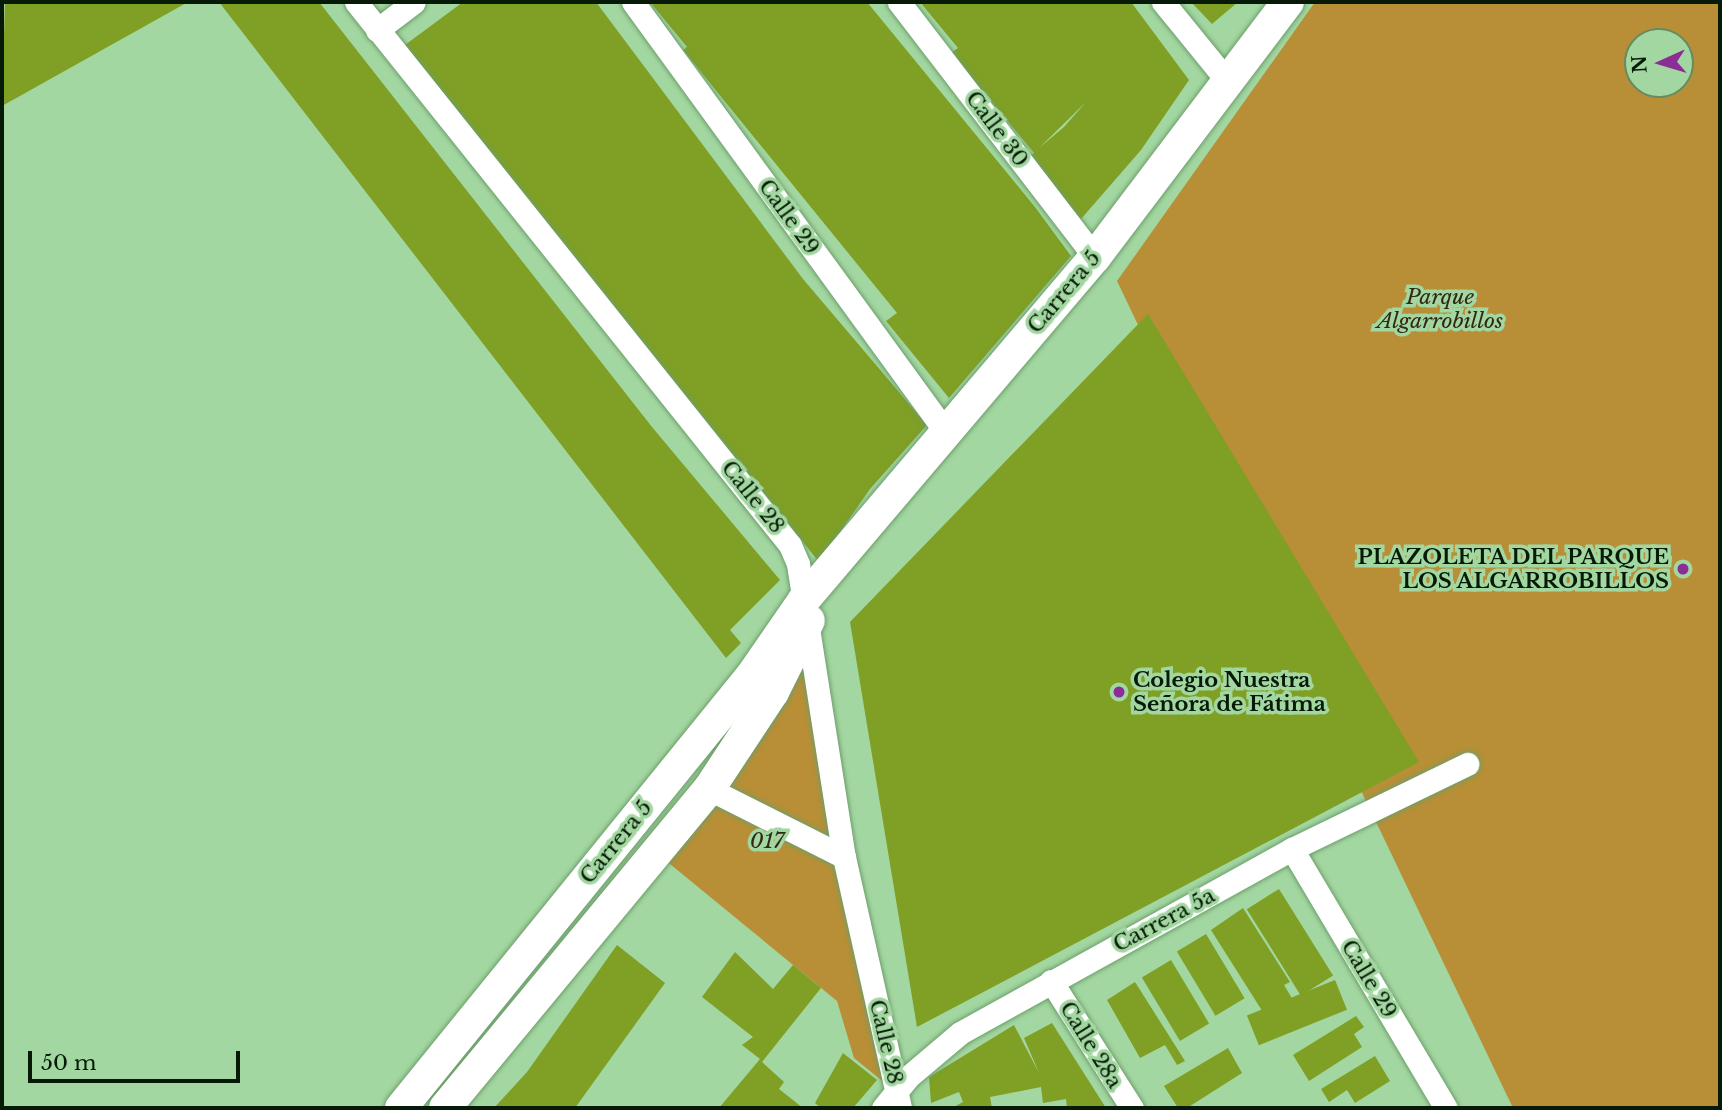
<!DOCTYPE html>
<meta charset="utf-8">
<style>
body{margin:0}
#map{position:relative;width:1722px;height:1110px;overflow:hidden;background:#a3d7a1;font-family:"Libre Baskerville",serif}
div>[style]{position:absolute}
.green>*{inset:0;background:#b88f36}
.building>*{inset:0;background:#7f9f25;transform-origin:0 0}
.roads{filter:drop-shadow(0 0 2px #6d9e6b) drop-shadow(0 0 2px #6d9e6b)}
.street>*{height:23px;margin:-11.5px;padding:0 11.5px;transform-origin:11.5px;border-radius:11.5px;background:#fff}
.secondary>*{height:32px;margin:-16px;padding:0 16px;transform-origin:16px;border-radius:16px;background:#fff}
.dots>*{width:19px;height:19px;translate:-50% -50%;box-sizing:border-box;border:4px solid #a3d7a1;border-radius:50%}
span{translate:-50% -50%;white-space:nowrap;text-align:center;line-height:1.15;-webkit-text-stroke:7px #a3d7a1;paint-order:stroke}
.street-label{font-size:21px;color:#071a07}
.park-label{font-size:21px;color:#322815;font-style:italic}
.poi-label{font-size:21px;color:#071a07;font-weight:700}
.right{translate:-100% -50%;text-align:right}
.left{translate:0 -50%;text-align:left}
.frame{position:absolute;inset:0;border:4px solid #071a07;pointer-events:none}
.north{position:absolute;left:1624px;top:28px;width:70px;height:70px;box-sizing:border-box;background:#a3d7a1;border:2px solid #658b63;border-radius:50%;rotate:266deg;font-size:19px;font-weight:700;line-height:28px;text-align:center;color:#071a07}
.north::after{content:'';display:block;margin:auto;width:24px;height:32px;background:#8c2d97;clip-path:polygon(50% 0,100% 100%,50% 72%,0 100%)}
.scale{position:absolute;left:28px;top:1051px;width:212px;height:32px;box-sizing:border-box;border:4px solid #071a07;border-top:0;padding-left:9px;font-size:21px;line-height:24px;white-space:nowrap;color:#071a07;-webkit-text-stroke:5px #a3d7a1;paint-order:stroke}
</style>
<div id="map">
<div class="green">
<div style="clip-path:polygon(evenodd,1315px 2px,1720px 4px,1720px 1108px,1513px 1108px,1117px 281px,1315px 2px,1638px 42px,1680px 42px,1680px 84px,1638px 84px,1638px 42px)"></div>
<div style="clip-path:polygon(814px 648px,886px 1084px,854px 1058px,837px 1001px,659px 855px)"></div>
</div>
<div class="building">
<div style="clip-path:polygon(5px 2px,188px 2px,2px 106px)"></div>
<div style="clip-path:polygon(219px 2px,319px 2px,652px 427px,780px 580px,730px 630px,741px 643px,726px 658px)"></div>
<div style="clip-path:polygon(463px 2px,596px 2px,803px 279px,927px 425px,870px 489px,819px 562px,405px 45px)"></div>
<div style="clip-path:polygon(650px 2px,867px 2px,1035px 207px,1071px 256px,949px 398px,886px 321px,897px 313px,683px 50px,687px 47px)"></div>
<div style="clip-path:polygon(evenodd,920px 2px,1131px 2px,1189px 80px,1141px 150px,1081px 219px,1028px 158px,1034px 153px,951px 53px,958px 48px,920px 2px,1086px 102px,1064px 127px,1039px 148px,1086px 102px)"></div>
<div style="clip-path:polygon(1191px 2px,1238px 2px,1212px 24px)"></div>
<div style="clip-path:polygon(1148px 314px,1419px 762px,917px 1027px,850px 622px)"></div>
<div style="left:1279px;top:889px;width:102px;height:38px;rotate:58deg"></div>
<div style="clip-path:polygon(1243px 908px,1290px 982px,1284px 985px,1293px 1000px,1266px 1017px,1211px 930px)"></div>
<div style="left:1206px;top:934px;width:75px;height:34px;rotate:59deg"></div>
<div style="clip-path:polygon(617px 945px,665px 983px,575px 1108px,494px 1108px,527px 1072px)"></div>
<div style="clip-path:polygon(735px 952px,773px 989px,793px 965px,821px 988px,762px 1062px,784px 1082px,779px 1089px,803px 1108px,719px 1108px,760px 1059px,742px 1045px,753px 1037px,702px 997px)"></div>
<div style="left:1171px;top:960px;width:74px;height:34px;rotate:59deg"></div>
<div style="left:1335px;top:980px;width:32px;height:95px;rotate:68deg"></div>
<div style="clip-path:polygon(1135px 982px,1185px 1061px,1177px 1065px,1165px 1045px,1140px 1058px,1107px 1000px)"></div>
<div style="clip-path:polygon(1356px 1016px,1364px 1027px,1354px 1034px,1362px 1047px,1309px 1081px,1293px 1055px)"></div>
<div style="clip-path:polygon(1052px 1023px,1106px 1108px,1067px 1108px,1066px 1099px,1043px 1103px,1041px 1087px,990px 1097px,992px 1108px,952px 1108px,963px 1102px,959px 1092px,931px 1103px,929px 1077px,1014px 1025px,1039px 1073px,1024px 1038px)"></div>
<div style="clip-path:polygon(1228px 1048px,1242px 1073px,1187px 1108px,1178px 1108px,1164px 1086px)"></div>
<div style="clip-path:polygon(843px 1053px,877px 1080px,853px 1108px,821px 1108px,815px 1103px)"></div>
<div style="clip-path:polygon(1375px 1056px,1390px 1081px,1355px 1103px,1347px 1090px,1329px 1102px,1321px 1089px)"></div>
</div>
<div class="roads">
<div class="street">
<div style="left:356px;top:2px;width:695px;rotate:51.37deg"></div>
<div style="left:790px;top:545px;width:21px;rotate:67deg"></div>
<div style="left:798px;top:564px;width:297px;rotate:81.1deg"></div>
<div style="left:844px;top:857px;width:257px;rotate:77.4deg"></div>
<div style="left:633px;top:2px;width:530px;rotate:53.97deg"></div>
<div style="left:899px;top:2px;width:322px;rotate:52.5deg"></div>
<div style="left:1163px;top:2px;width:103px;rotate:50.9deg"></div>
<div style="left:377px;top:30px;width:46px;rotate:-37.1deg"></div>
<div style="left:709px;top:789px;width:151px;rotate:26.7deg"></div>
<div style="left:1292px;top:849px;width:301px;rotate:59.3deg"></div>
<div style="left:1051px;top:981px;width:151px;rotate:57.5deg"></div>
<div style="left:883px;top:1108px;width:40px;rotate:-51deg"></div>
<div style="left:908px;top:1077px;width:68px;rotate:-40.2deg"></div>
<div style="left:960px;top:1033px;width:380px;rotate:-29deg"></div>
<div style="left:1292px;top:849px;width:195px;rotate:-25.9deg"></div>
</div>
<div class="secondary">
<div style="left:401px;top:1108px;width:557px;rotate:-50.97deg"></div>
<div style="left:752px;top:675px;width:91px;rotate:-55.3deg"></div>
<div style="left:804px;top:600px;width:450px;rotate:-49.7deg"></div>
<div style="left:1095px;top:257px;width:320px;rotate:-52.9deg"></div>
<div style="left:445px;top:1108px;width:414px;rotate:-50.4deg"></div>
<div style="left:709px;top:789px;width:116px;rotate:-56.6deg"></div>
<div style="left:773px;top:692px;width:80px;rotate:-63.4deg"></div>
</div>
</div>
<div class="dots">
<div style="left:1683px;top:569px;background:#8c2d97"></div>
<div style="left:1119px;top:692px;background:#8c2d97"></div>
</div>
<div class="street-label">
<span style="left:997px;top:129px;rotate:53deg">Calle 30</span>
<span style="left:789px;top:217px;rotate:54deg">Calle 29</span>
<span style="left:1064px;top:292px;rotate:-50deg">Carrera 5</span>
<span style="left:753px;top:497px;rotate:51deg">Calle 28</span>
<span style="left:616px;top:842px;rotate:-51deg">Carrera 5</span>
<span style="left:1164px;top:920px;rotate:-28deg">Carrera 5a</span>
<span style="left:1369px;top:979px;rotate:59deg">Calle 29</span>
<span style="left:886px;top:1042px;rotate:77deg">Calle 28</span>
<span style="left:1091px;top:1045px;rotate:58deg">Calle 28a</span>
</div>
<div class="park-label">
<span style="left:1440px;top:309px">Parque<br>Algarrobillos</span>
<span style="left:767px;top:841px">017</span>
</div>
<div class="poi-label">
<span class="right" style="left:1669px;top:569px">PLAZOLETA DEL PARQUE<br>LOS ALGARROBILLOS</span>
<span class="left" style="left:1133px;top:692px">Colegio Nuestra<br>Señora de Fátima</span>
</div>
<div class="frame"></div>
<div class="north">N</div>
<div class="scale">50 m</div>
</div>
